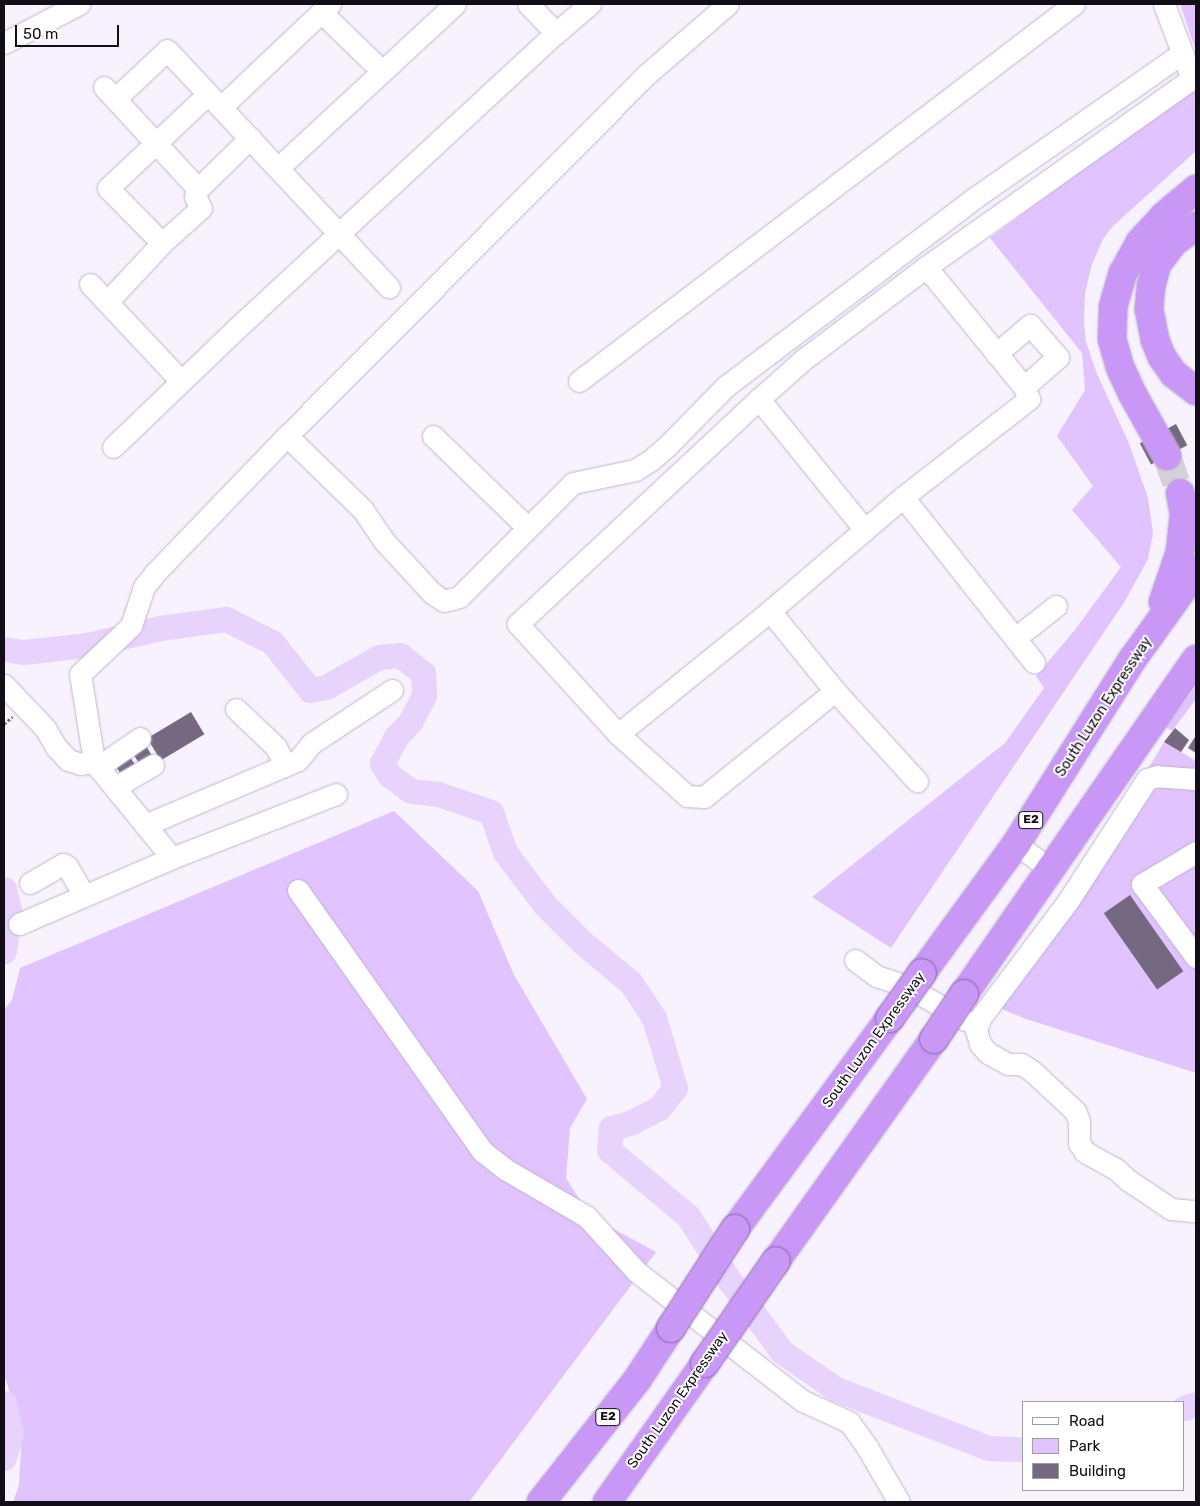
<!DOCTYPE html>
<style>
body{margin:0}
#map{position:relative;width:1200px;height:1506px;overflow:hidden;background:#f7f2fd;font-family:Rubik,sans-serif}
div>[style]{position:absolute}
.green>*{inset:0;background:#e1c3ff}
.river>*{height:25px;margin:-12.5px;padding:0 12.5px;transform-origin:12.5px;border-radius:12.5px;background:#e7d3fc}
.building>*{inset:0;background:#756881;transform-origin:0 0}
.highway-tunnel>*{height:28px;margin-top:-14px;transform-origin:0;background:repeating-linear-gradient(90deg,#d5d0da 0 28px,transparent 0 42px)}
.path>*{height:2.5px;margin-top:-1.25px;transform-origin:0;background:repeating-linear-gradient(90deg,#79747f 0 2.5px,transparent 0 5px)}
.roads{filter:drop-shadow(0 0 1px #c2b4d0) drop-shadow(0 0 1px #c2b4d0)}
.minor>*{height:21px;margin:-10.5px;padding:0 10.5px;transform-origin:10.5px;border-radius:10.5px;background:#fff}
.highway>*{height:28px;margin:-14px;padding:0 14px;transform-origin:14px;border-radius:14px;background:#c997f6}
.bridges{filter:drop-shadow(0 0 1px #8967a8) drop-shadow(0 0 1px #8967a8)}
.highway-bridge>*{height:28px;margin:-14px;padding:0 14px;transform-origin:14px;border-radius:14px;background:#c997f6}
span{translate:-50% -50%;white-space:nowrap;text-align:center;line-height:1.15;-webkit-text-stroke:4px #fff;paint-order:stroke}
.shield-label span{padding:1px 4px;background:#fff;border:1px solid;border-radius:4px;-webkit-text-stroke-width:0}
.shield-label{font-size:12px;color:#120d17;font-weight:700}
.street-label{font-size:14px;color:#120d17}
.frame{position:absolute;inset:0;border:5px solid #120d17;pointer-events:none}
.legend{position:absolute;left:1022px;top:1401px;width:162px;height:90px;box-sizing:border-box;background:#fff;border:1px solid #a09ea2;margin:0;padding:6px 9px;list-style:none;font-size:15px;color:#120d17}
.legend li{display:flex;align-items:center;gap:10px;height:25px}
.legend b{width:25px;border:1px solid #a09ea2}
.scale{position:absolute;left:15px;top:25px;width:104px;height:22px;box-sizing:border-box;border:2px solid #120d17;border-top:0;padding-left:6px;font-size:15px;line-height:18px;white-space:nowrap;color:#120d17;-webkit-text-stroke:4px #fff;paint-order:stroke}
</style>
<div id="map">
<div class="green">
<div style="clip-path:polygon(1180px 4px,1196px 4px,1196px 51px)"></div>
<div style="clip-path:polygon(1196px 85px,1196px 151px,1113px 226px,1103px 239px,1092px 264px,1085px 293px,1084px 322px,1086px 342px,1097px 374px,1128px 441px,1148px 498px,1153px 533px,1148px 559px,1125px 601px,891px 948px,812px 897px,1005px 743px,1044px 688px,1036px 676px,1074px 631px,1121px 567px,1072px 510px,1093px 486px,1057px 436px,1085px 390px,1082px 353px,990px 238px)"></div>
<div style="clip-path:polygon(1196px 687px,1196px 699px,1172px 731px,1166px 727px)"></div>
<div style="clip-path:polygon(1164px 742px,1196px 761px,1196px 775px,1142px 779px)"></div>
<div style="clip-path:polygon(1154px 781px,1196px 784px,1196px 1073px,1026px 1019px,997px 1007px)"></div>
<div style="clip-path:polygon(394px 811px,478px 891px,514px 975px,587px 1099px,570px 1128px,566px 1178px,590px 1216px,656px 1252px,469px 1502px,13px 1502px,19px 1485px,22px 1431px,4px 1374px,4px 1010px,12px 1000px,20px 968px)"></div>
</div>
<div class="river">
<div style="left:4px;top:649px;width:19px;rotate:9deg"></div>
<div style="left:23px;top:652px;width:64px;rotate:-6.2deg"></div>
<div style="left:87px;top:645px;width:75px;rotate:-13.1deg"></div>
<div style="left:160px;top:628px;width:67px;rotate:-7.8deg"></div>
<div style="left:226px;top:619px;width:51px;rotate:26.6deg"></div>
<div style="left:272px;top:642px;width:61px;rotate:51.6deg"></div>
<div style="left:310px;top:690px;width:16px;rotate:-11deg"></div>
<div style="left:326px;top:687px;width:61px;rotate:-29.5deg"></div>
<div style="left:379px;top:657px;width:21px;rotate:-5deg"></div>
<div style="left:400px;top:655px;width:29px;rotate:38deg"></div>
<div style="left:423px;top:673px;width:22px;rotate:87deg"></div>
<div style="left:424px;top:695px;width:29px;rotate:117deg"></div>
<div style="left:411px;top:721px;width:22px;rotate:133deg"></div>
<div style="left:396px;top:737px;width:30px;rotate:118deg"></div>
<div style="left:382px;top:763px;width:14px;rotate:60deg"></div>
<div style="left:389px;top:775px;width:27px;rotate:36deg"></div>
<div style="left:411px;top:791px;width:27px;rotate:6deg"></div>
<div style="left:438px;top:794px;width:56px;rotate:18.8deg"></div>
<div style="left:491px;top:812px;width:42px;rotate:70.7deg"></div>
<div style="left:505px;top:852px;width:66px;rotate:53deg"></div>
<div style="left:545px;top:905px;width:52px;rotate:45deg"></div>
<div style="left:582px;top:942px;width:64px;rotate:39.9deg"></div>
<div style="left:631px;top:983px;width:42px;rotate:56.7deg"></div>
<div style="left:654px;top:1018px;width:73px;rotate:73.3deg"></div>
<div style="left:675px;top:1088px;width:26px;rotate:129deg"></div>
<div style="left:659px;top:1108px;width:33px;rotate:153deg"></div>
<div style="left:630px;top:1123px;width:20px;rotate:165deg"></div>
<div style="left:611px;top:1128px;width:22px;rotate:95deg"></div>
<div style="left:609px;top:1150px;width:103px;rotate:39.9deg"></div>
<div style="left:688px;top:1216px;width:76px;rotate:57.4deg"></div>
<div style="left:729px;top:1280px;width:89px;rotate:53.6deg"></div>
<div style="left:782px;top:1352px;width:65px;rotate:34.4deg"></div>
<div style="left:836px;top:1389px;width:163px;rotate:21.2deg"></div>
<div style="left:988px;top:1448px;width:36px;rotate:2deg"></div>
<div style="left:4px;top:889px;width:25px;rotate:76deg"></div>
<div style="left:10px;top:913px;width:39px;rotate:99deg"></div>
<div style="left:4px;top:1403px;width:31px;rotate:77deg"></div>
<div style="left:11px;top:1433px;width:26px;rotate:106deg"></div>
<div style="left:1184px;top:1408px;width:13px;rotate:-18deg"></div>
</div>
<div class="building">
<div style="left:1176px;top:424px;width:24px;height:41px;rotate:62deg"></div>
<div style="left:191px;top:712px;width:26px;height:51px;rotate:59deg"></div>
<div style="clip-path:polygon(1175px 728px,1189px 740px,1181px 752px,1164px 742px)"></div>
<div style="clip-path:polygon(1195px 737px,1196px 738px,1196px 753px,1188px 748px)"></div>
<div style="left:145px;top:744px;width:14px;height:15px;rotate:60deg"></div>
<div style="left:129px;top:756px;width:14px;height:17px;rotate:54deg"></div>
<div style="left:1130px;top:895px;width:93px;height:32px;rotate:55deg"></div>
</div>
<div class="highway-tunnel">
<div style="left:1167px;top:456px;width:39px;rotate:71deg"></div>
</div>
<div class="path">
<div style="left:4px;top:724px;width:11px;rotate:-41deg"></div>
</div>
<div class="roads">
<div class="minor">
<div style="left:321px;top:12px;width:85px;rotate:44deg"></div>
<div style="left:556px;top:33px;width:45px;rotate:-40.5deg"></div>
<div style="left:4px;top:43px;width:85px;rotate:-27.5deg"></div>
<div style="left:104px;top:87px;width:139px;rotate:47.3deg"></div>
<div style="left:115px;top:99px;width:71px;rotate:-43.3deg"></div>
<div style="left:167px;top:50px;width:325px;rotate:46.9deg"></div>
<div style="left:221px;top:107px;width:150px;rotate:-43.4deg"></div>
<div style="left:278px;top:168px;width:241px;rotate:-42.8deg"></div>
<div style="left:162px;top:243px;width:77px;rotate:-134.5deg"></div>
<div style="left:108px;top:188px;width:137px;rotate:-43.2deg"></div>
<div style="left:90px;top:284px;width:133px;rotate:46.8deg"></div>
<div style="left:107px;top:302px;width:81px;rotate:-47deg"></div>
<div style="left:162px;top:243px;width:52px;rotate:-41.9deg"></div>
<div style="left:201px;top:208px;width:13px;rotate:-117deg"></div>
<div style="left:195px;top:196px;width:8px;rotate:-67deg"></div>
<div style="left:198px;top:189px;width:73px;rotate:-44.4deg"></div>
<div style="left:996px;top:354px;width:45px;rotate:-40.5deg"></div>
<div style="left:1030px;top:325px;width:43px;rotate:48.8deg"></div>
<div style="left:1058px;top:357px;width:45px;rotate:138.6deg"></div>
<div style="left:579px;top:381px;width:622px;rotate:-37.29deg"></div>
<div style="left:759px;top:399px;width:330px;rotate:137deg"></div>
<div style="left:518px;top:624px;width:149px;rotate:47.7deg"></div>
<div style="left:618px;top:734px;width:93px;rotate:41.9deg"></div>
<div style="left:687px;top:796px;width:17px;rotate:3deg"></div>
<div style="left:704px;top:797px;width:169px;rotate:-39deg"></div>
<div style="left:287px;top:436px;width:106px;rotate:44.2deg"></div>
<div style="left:363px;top:510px;width:37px;rotate:56deg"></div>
<div style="left:384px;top:541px;width:71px;rotate:47.3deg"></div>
<div style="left:432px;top:593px;width:14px;rotate:34deg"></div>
<div style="left:444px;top:601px;width:16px;rotate:-15deg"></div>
<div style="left:459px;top:597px;width:161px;rotate:-45deg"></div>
<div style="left:573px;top:483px;width:63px;rotate:-11.8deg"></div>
<div style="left:635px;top:470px;width:19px;rotate:-32deg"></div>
<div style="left:651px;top:460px;width:23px;rotate:-41deg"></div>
<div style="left:668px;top:445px;width:83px;rotate:-45.5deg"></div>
<div style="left:726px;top:386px;width:310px;rotate:-37.1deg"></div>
<div style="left:973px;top:199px;width:255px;rotate:-34.9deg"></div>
<div style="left:433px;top:436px;width:131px;rotate:44.1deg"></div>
<div style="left:113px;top:447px;width:172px;rotate:-43.8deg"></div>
<div style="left:237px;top:328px;width:434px;rotate:-42.8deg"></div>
<div style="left:556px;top:33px;width:40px;rotate:-134deg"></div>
<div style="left:903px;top:497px;width:211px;rotate:51.6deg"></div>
<div style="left:865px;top:530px;width:169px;rotate:-129deg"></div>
<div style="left:759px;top:399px;width:60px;rotate:-41.6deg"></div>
<div style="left:804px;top:359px;width:153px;rotate:-37deg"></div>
<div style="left:926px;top:267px;width:326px;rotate:-35.3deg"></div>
<div style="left:1192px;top:79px;width:80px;rotate:-110.5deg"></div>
<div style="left:770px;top:611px;width:103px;rotate:50.9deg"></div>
<div style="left:835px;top:691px;width:122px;rotate:47.7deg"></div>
<div style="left:1015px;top:638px;width:52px;rotate:-38deg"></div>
<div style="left:4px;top:685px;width:59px;rotate:46.4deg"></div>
<div style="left:45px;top:728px;width:22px;rotate:60deg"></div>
<div style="left:56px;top:747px;width:18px;rotate:47deg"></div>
<div style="left:68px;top:760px;width:14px;rotate:17deg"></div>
<div style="left:81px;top:764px;width:13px;rotate:-9deg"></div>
<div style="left:236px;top:709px;width:55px;rotate:43.5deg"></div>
<div style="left:276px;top:747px;width:21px;rotate:65deg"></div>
<div style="left:618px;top:734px;width:196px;rotate:-39deg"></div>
<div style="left:770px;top:611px;width:175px;rotate:-40.6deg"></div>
<div style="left:903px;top:497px;width:160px;rotate:-37.9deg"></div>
<div style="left:1029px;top:399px;width:13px;rotate:-113deg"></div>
<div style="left:1024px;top:387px;width:155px;rotate:-129.2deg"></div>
<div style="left:98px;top:767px;width:51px;rotate:-34.6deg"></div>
<div style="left:1196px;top:779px;width:39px;rotate:-176deg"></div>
<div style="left:1157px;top:776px;width:10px;rotate:163deg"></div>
<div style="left:1147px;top:779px;width:145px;rotate:122.9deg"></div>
<div style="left:1068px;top:901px;width:146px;rotate:126.9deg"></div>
<div style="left:980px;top:1018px;width:13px;rotate:108deg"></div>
<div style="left:976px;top:1030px;width:15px;rotate:74deg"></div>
<div style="left:980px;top:1044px;width:12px;rotate:48deg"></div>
<div style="left:988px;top:1053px;width:23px;rotate:29deg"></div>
<div style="left:1008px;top:1064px;width:13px"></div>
<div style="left:1021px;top:1064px;width:13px;rotate:32deg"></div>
<div style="left:1032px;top:1071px;width:59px;rotate:42.9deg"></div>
<div style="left:1075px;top:1111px;width:11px;rotate:68deg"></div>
<div style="left:1079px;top:1121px;width:22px;rotate:90deg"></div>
<div style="left:1079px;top:1143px;width:11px;rotate:56deg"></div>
<div style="left:1085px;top:1152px;width:35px;rotate:29deg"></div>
<div style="left:1116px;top:1169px;width:16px;rotate:43deg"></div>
<div style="left:1128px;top:1180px;width:52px;rotate:34deg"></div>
<div style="left:1171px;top:1209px;width:25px;rotate:5deg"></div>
<div style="left:115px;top:787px;width:44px;rotate:-30.1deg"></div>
<div style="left:145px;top:825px;width:166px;rotate:-23deg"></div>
<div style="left:298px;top:760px;width:22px;rotate:-51deg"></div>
<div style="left:312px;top:743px;width:96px;rotate:-33.5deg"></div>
<div style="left:1016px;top:844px;width:42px;rotate:36.3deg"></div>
<div style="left:1196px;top:852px;width:63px;rotate:149.3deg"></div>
<div style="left:1142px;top:884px;width:91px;rotate:53.5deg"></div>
<div style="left:172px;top:858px;width:124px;rotate:-129.1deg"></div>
<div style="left:94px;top:762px;width:89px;rotate:-99deg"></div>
<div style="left:80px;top:674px;width:70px;rotate:-43.3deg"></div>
<div style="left:131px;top:626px;width:41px;rotate:-71.6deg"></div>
<div style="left:144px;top:587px;width:16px;rotate:-52deg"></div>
<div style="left:154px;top:574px;width:192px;rotate:-46.1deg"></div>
<div style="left:287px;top:436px;width:509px;rotate:-45.16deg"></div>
<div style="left:646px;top:75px;width:108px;rotate:-40.9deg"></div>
<div style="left:30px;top:883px;width:38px;rotate:-30deg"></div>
<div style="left:63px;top:864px;width:4px;rotate:27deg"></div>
<div style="left:67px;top:866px;width:34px;rotate:60deg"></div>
<div style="left:298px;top:890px;width:319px;rotate:54.8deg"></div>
<div style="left:482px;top:1151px;width:29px;rotate:38deg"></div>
<div style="left:505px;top:1169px;width:95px;rotate:30.3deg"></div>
<div style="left:587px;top:1217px;width:74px;rotate:47.7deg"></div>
<div style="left:637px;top:1272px;width:210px;rotate:37.9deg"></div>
<div style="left:803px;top:1401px;width:51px;rotate:24.5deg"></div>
<div style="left:849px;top:1422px;width:31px;rotate:54deg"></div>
<div style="left:867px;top:1447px;width:64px;rotate:59.8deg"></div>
<div style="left:19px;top:924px;width:167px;rotate:-23.3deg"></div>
<div style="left:172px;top:858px;width:176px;rotate:-21.3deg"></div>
<div style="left:855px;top:960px;width:26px;rotate:37deg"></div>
<div style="left:876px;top:976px;width:32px;rotate:18deg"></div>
<div style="left:906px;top:986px;width:68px;rotate:30deg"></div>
</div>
<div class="highway">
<div style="left:1196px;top:226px;width:29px;rotate:144deg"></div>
<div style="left:1173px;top:243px;width:26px;rotate:127deg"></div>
<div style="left:1157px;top:264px;width:23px;rotate:105deg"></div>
<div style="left:1151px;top:286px;width:23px;rotate:95deg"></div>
<div style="left:1149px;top:309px;width:32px;rotate:79deg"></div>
<div style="left:1155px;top:340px;width:18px;rotate:68deg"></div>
<div style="left:1162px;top:357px;width:21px;rotate:55deg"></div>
<div style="left:1174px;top:374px;width:28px;rotate:38deg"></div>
<div style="left:1167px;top:456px;width:72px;rotate:-119.1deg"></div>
<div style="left:1132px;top:393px;width:29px;rotate:-115deg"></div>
<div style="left:1120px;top:367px;width:29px;rotate:-106deg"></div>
<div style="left:1112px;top:339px;width:32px;rotate:-88deg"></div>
<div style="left:1113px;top:307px;width:35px;rotate:-74deg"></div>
<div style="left:1123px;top:273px;width:35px;rotate:-61deg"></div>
<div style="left:1140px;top:242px;width:35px;rotate:-47deg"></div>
<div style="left:1164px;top:216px;width:42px;rotate:-40.2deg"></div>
<div style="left:1163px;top:602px;width:53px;rotate:-71.2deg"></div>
<div style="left:1180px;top:552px;width:39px;rotate:-84deg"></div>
<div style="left:1184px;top:513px;width:20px;rotate:-101deg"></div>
<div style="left:922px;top:973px;width:160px;rotate:-53.9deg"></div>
<div style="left:1016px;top:844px;width:218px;rotate:-57.8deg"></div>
<div style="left:1132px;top:660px;width:110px;rotate:-54.3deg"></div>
<div style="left:964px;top:994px;width:407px;rotate:-55.3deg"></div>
<div style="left:735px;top:1229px;width:262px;rotate:-53.7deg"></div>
<div style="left:776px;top:1261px;width:272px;rotate:-54.6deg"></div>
<div style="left:541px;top:1502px;width:155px;rotate:-51.8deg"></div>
<div style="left:637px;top:1380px;width:62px;rotate:-56.8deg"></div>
<div style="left:607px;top:1502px;width:170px;rotate:-54.8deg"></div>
</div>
</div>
<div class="bridges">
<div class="highway-bridge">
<div style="left:890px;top:1018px;width:55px;rotate:-54.6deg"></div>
<div style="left:934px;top:1039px;width:54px;rotate:-56.3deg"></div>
<div style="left:671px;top:1328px;width:118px;rotate:-57.1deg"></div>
<div style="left:705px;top:1363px;width:124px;rotate:-55.2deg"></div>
</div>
</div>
<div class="shield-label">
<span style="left:1031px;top:820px">E2</span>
<span style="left:608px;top:1417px">E2</span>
</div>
<div class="street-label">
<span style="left:1104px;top:707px;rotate:-57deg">South Luzon Expressway</span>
<span style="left:874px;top:1040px;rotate:-54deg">South Luzon Expressway</span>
<span style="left:678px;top:1400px;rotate:-55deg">South Luzon Expressway</span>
</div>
<div class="frame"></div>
<ul class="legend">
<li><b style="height:6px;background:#fff"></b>Road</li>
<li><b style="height:14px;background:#e1c3ff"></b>Park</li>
<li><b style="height:14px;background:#756881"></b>Building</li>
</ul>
<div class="scale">50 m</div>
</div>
